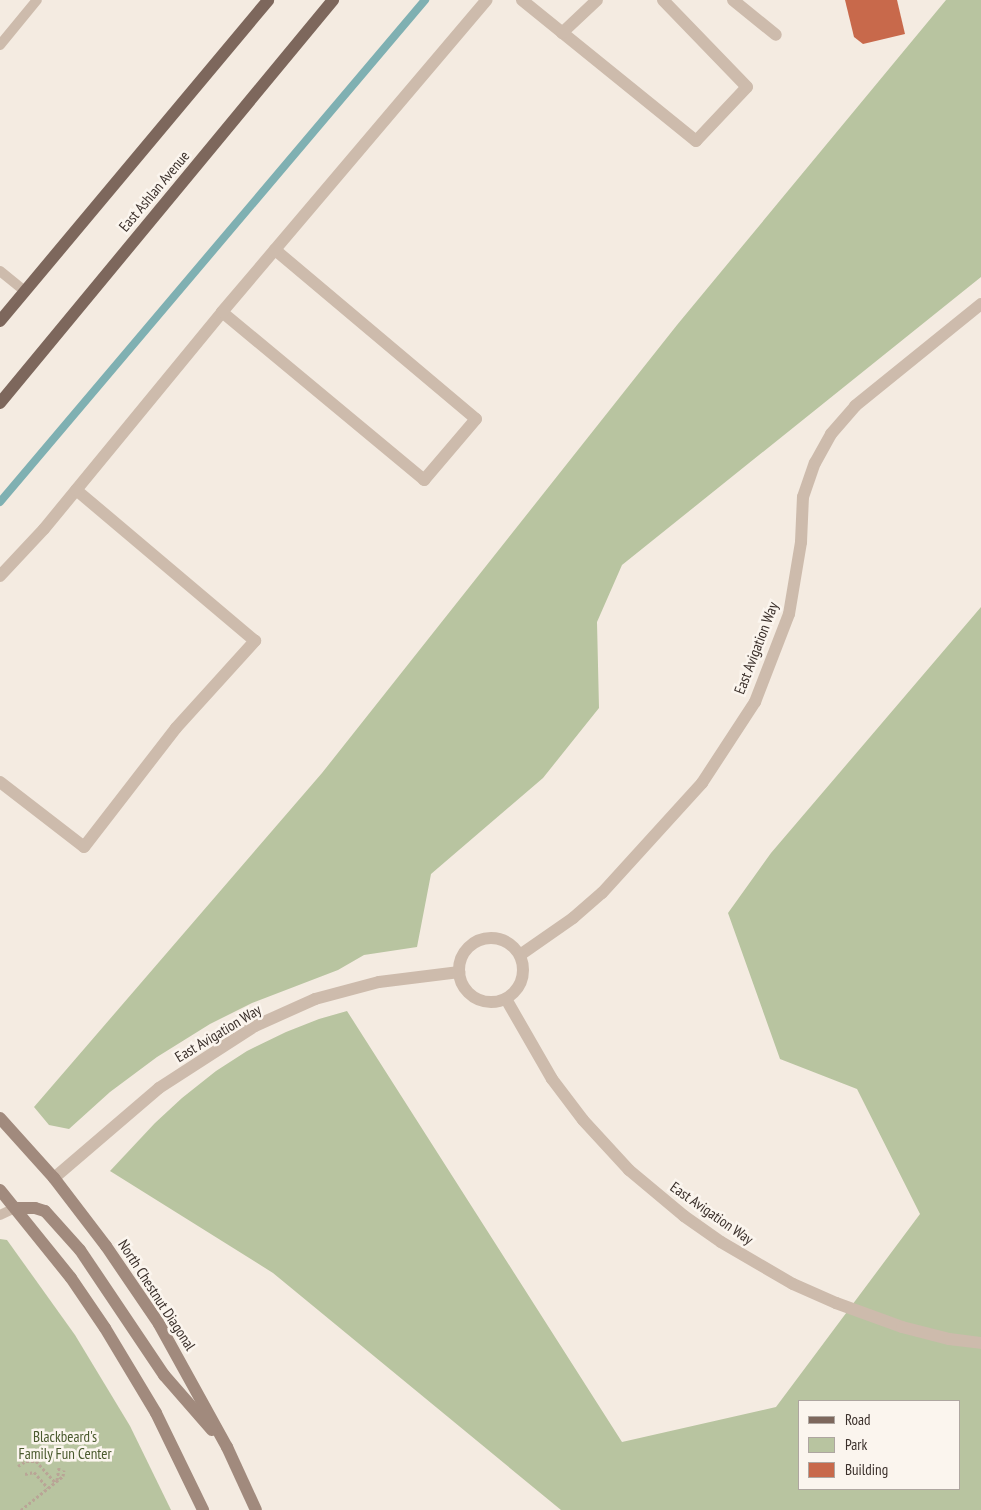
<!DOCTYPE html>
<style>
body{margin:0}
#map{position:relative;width:981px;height:1510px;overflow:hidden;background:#f4ebe1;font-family:"PT Sans Narrow",sans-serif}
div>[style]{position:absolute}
.green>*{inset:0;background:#b8c4a0}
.stream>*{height:8px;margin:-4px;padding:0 4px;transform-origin:4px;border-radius:4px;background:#7fb0b2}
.building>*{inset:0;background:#c8694b}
.path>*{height:3px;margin-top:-1.5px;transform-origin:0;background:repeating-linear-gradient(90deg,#b9a596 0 2.5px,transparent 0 5px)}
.service>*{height:10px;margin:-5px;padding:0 5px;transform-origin:5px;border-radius:5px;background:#cdbbac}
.minor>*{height:12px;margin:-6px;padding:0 6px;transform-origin:6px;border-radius:6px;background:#cdbbac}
.minor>.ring{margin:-6px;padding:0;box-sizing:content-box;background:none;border:12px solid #cdbbac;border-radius:50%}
.secondary>*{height:12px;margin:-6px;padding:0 6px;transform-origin:6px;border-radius:6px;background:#a18a7d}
.primary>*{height:12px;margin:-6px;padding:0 6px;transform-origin:6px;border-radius:6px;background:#7d675c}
span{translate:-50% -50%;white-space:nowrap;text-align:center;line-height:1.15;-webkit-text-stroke:5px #fbf5ee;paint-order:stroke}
.street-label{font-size:15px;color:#3b302b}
.park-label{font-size:15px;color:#4a5a2e}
.legend{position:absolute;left:798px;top:1400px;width:162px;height:90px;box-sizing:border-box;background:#fbf5ee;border:1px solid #aea6a0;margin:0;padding:6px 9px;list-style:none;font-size:15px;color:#3b302b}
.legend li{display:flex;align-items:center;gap:10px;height:25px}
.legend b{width:25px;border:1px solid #aea6a0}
</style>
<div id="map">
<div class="green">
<div style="clip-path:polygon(946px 0,981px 0,981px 277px,622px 565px,597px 622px,599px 708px,543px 778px,431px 874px,417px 947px,364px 955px,338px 970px,252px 1003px,210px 1024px,157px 1057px,110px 1092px,69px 1129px,49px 1125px,34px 1107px,322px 773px,677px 325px)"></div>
<div style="clip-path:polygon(evenodd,981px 607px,981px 1510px,561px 1510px,273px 1273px,110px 1171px,155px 1123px,182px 1098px,216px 1071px,247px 1051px,286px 1032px,319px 1019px,347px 1011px,622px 1442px,776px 1407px,920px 1214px,857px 1089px,780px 1059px,728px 913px,771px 853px,981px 607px,800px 1401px,960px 1401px,960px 1489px,800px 1489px,800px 1401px)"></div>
<div style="clip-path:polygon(0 1239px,7px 1240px,75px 1335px,130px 1426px,171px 1510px,0 1510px)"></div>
</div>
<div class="stream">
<div style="left:0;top:502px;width:658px;rotate:-49.75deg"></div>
</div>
<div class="building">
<div style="clip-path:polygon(845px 0,897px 0,905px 34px,863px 44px,854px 37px)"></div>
</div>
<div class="path">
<div style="left:18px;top:1466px;width:9px;rotate:-32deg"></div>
<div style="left:26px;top:1461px;width:10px"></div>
<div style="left:36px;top:1461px;width:28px;rotate:48deg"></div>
<div style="left:25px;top:1474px;width:9px;rotate:-13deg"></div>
<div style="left:34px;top:1472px;width:21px;rotate:49deg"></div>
<div style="left:57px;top:1480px;width:13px;rotate:-81deg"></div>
<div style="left:21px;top:1510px;width:54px;rotate:-39deg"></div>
<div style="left:63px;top:1476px;width:6px;rotate:-81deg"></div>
</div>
<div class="service">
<div style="left:0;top:45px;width:58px;rotate:-50.6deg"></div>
<div style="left:0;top:271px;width:32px;rotate:39deg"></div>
<div style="left:0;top:1215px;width:17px;rotate:-25deg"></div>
</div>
<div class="minor">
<div style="left:522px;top:0;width:224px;rotate:39deg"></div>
<div style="left:696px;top:141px;width:74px;rotate:-46.6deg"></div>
<div style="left:747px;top:87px;width:121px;rotate:-134deg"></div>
<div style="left:733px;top:0;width:55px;rotate:39.1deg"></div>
<div style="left:562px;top:33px;width:48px;rotate:-43.3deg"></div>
<div style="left:222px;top:312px;width:263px;rotate:39.7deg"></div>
<div style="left:424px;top:480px;width:80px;rotate:-49.6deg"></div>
<div style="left:476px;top:419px;width:263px;rotate:-139.9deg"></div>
<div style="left:0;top:576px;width:64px;rotate:-46.9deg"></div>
<div style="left:44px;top:529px;width:281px;rotate:-50.6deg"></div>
<div style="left:222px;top:312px;width:409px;rotate:-49.7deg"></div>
<div style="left:0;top:782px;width:106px;rotate:37.7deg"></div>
<div style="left:84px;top:847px;width:150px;rotate:-52.3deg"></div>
<div style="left:176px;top:728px;width:118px;rotate:-47.8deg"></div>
<div style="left:255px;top:641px;width:234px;rotate:-139.8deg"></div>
<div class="ring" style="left:459px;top:938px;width:52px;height:52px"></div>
<div style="left:520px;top:955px;width:65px;rotate:-34.9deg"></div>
<div style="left:573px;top:918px;width:38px;rotate:-41deg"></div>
<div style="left:602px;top:893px;width:149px;rotate:-47.7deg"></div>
<div style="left:702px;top:783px;width:97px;rotate:-56.8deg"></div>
<div style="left:755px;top:702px;width:94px;rotate:-68.9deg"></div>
<div style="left:789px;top:614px;width:73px;rotate:-80.5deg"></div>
<div style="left:801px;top:542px;width:45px;rotate:-87.5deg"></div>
<div style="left:803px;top:497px;width:36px;rotate:-71deg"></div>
<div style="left:815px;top:463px;width:33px;rotate:-61deg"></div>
<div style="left:831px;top:434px;width:37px;rotate:-49deg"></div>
<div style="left:855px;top:406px;width:162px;rotate:-39deg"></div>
<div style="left:506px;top:999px;width:92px;rotate:60.1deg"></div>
<div style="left:552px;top:1079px;width:51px;rotate:52.9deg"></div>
<div style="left:583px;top:1120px;width:68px;rotate:47.4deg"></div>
<div style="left:629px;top:1170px;width:72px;rotate:39.9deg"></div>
<div style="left:684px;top:1216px;width:45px;rotate:35.1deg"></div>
<div style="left:721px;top:1242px;width:83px;rotate:30.3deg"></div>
<div style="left:793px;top:1284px;width:47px;rotate:23.8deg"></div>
<div style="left:836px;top:1303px;width:70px;rotate:20deg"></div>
<div style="left:902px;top:1327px;width:49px;rotate:14.3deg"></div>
<div style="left:949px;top:1339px;width:32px;rotate:7deg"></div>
<div style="left:54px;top:1178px;width:138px;rotate:-40.6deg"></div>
<div style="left:159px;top:1088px;width:114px;rotate:-32.9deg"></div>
<div style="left:255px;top:1026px;width:66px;rotate:-24.2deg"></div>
<div style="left:315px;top:999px;width:66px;rotate:-14.9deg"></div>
<div style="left:379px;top:982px;width:81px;rotate:-7.1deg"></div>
</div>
<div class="secondary">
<div style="left:0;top:1118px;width:81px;rotate:48deg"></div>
<div style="left:54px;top:1178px;width:86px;rotate:52.6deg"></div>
<div style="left:106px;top:1246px;width:94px;rotate:55.8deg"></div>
<div style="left:159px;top:1324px;width:141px;rotate:61.1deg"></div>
<div style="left:227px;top:1447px;width:69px;rotate:65.3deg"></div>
<div style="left:0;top:1190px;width:113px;rotate:51.1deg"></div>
<div style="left:71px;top:1278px;width:60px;rotate:55.8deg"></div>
<div style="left:105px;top:1328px;width:99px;rotate:59deg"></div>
<div style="left:156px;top:1413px;width:108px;rotate:64.1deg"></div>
<div style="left:15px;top:1208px;width:20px"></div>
<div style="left:35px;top:1208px;width:10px;rotate:17deg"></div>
<div style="left:45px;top:1211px;width:52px;rotate:48.1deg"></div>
<div style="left:80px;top:1250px;width:151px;rotate:56.1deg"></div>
<div style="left:164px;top:1375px;width:73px;rotate:48.9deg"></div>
</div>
<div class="primary">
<div style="left:0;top:321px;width:418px;rotate:-50.1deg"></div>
<div style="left:0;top:403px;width:523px;rotate:-50.43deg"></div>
</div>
<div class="street-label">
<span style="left:154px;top:191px;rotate:-50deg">East Ashlan Avenue</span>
<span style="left:756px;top:648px;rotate:-69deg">East Avigation Way</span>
<span style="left:218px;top:1033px;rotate:-31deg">East Avigation Way</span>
<span style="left:712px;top:1213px;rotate:35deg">East Avigation Way</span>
<span style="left:157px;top:1295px;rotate:57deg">North Chestnut Diagonal</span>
</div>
<div class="park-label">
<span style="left:65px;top:1445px">Blackbeard's<br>Family Fun Center</span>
</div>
<ul class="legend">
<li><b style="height:6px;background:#7d675c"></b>Road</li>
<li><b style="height:14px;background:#b8c4a0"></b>Park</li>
<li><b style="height:14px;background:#c8694b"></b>Building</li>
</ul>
</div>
